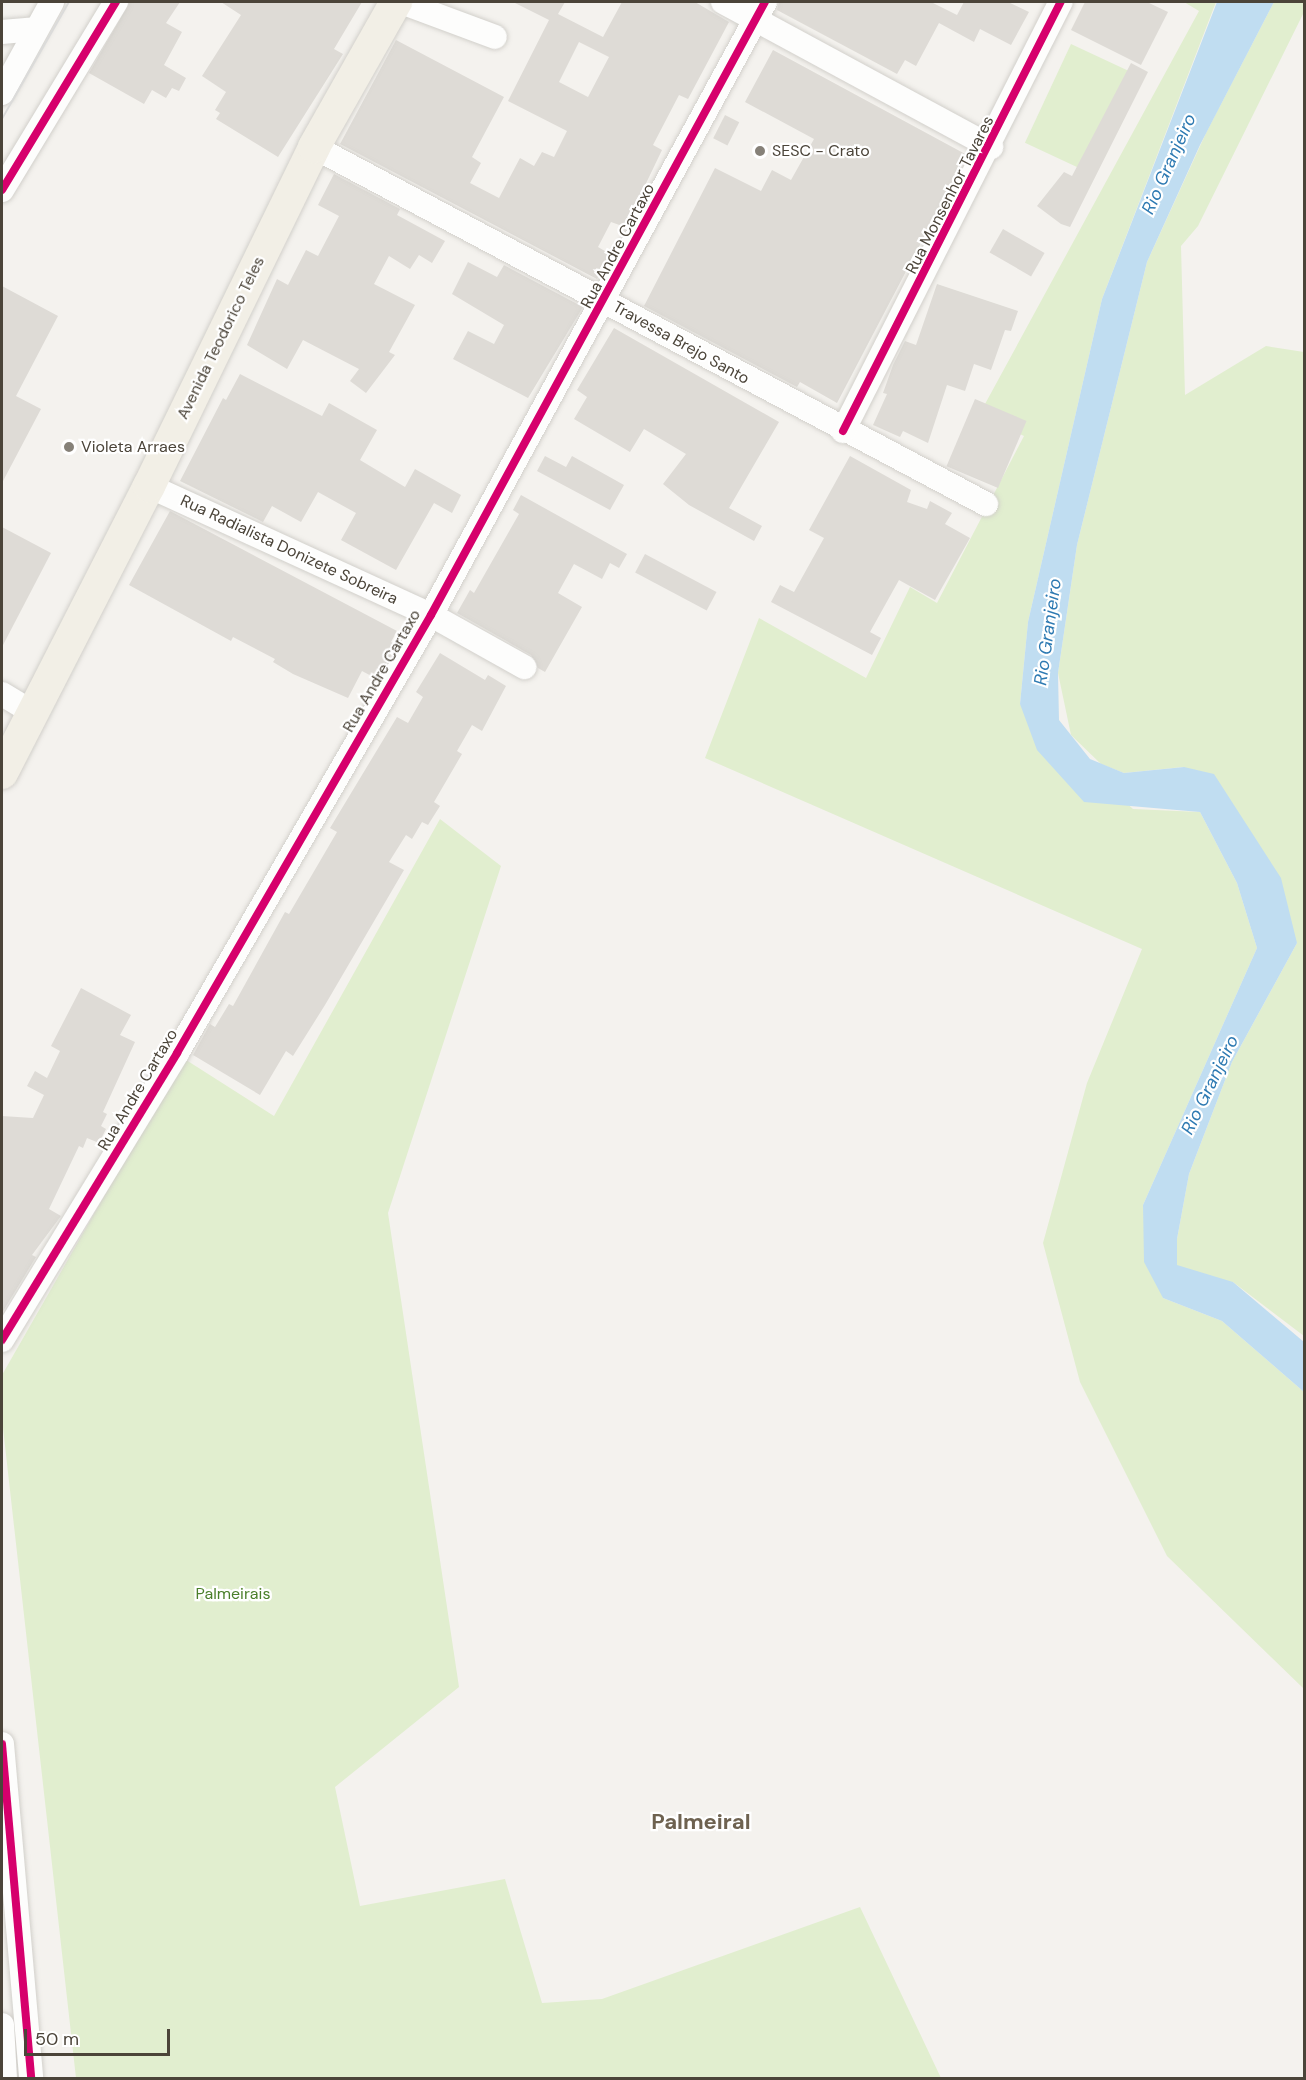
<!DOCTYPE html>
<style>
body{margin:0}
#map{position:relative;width:1306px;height:2080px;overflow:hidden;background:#f4f2ee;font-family:"DM Sans",sans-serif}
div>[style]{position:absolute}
.green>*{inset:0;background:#e1eecf;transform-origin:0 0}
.water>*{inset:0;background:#c0ddf1}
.building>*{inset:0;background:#dedbd6;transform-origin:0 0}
.roads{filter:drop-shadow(0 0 2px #d2d0cb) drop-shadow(0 0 2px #d2d0cb)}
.minor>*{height:24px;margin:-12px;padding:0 12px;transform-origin:12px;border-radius:12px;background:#fdfdfc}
.major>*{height:32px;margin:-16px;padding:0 16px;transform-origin:16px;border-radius:16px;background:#f2efe6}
.tram>*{height:1.5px;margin:-0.75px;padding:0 0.75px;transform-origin:0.75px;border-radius:0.75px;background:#dbdbda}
.cycleway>*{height:8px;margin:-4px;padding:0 4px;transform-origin:4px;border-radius:4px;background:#d6006c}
.dots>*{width:16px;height:16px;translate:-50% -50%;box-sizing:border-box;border:3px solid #fff;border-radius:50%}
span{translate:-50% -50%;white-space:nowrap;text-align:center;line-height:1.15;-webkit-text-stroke:4.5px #fff;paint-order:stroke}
.poi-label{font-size:16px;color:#4b4439}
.left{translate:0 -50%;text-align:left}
.street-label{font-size:16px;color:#4b4439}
.park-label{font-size:16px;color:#4a7f2a}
.water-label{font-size:18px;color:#2e7ab2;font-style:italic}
.district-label{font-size:22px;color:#6e6250;font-weight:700}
.frame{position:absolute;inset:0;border:3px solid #4b4439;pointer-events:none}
.scale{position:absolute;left:24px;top:2029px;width:146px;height:27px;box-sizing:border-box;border:3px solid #4b4439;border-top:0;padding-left:8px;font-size:18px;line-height:21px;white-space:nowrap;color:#4b4439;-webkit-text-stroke:4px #fff;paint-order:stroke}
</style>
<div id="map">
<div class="green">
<div style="clip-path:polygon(1184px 2px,1216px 2px,1102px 299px,1028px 622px,1020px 704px,1133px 809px,1200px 812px,1237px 883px,1257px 948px,1143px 1205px,1163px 1298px,1222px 1321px,1304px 1392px,1304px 1689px,1167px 1556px,1080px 1382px,1043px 1243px,1087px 1083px,1142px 949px,705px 758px,759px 618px,866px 678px,910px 587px,937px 603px,1024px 436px,979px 415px,1199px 11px)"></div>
<div style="clip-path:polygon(1274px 2px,1304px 2px,1304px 12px,1198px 226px,1181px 246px,1185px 395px,1266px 346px,1304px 352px,1304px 1336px,1233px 1282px,1185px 1288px,1177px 1266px,1177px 1239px,1189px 1174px,1232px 1062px,1297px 943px,1183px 767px,1124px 773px,1101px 764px,1071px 735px,1058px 673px,1077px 545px,1147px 262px,1206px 133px)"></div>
<div style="left:1071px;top:44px;width:65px;height:109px;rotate:25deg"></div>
<div style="clip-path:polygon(440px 819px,501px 866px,388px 1213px,459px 1687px,335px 1787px,360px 1906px,505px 1879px,542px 2003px,602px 1999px,860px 1907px,941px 2078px,76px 2078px,2px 1419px,2px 1375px,183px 1058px,274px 1116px)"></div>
</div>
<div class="water">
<div style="clip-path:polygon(1217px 2px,1274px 2px,1200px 145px,1147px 262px,1077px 545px,1058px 673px,1059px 720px,1090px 759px,1124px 773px,1184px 767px,1214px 774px,1281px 878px,1297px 943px,1232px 1062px,1189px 1174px,1177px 1239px,1177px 1265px,1233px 1282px,1304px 1342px,1304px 1392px,1222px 1321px,1163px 1298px,1144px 1262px,1143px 1205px,1257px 948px,1237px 883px,1200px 812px,1084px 802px,1037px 750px,1020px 704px,1028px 622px,1102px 299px)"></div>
</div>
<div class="building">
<div style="clip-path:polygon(130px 2px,180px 2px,166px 23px,182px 32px,164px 65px,186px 78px,179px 91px,172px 88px,166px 98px,152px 90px,144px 104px,89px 73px)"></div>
<div style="clip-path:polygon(221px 2px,362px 2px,334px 49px,343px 54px,278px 157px,216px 119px,220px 113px,215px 110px,226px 92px,202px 76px,241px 15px)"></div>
<div style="clip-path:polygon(evenodd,513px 2px,565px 2px,558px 14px,603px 37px,622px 2px,695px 2px,729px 22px,688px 99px,679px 95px,653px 145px,662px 150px,625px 227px,611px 222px,598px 247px,610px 254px,597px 279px,340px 144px,396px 40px,504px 97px,472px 157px,481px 163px,470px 183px,499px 198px,520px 158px,534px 166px,542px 152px,554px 157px,567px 131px,508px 101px,549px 20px,513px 2px,579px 42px,609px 57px,588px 97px,559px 82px,579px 42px)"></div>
<div style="clip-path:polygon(779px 2px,931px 2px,957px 15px,964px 2px,1008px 2px,1029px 12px,1011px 45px,980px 29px,974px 42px,939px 23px,916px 66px,905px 60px,897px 74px,777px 10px)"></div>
<div style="clip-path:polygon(1085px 2px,1147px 2px,1168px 12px,1141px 65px,1071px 30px)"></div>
<div style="clip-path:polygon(773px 50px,967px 155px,837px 403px,800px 382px,797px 387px,644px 306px,715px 168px,761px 191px,772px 170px,791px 180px,814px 139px,745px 102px)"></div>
<div style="clip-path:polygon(1131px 63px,1148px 72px,1070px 227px,1061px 224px,1037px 206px,1064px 172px,1072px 176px)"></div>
<div style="left:725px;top:115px;width:16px;height:26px;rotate:27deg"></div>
<div style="clip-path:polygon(334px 174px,400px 209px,397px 215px,445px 241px,432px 263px,419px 255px,410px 269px,389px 256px,374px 284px,415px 305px,389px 352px,395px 355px,366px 393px,350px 381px,359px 369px,303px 340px,287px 369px,247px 345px,277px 279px,288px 285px,306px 250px,318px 256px,339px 216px,318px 205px)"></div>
<div style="left:1003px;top:229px;width:48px;height:27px;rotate:30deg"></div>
<div style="clip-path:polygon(468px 262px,497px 277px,504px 265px,583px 307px,528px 398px,453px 359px,468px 331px,494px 344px,504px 325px,452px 294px)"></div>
<div style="clip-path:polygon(937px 284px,1018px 311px,1011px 331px,1005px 330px,991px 370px,974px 364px,965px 391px,947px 385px,928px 443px,903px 431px,900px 437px,873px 425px,887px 394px,883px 393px,893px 365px,905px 341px,916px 345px)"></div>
<div style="clip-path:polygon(2px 286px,58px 316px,16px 396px,41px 409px,2px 483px)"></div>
<div style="clip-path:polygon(614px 328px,779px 422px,729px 508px,762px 526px,754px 541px,689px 505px,663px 484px,686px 454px,644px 429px,630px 452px,574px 419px,587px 397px,577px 390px)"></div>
<div style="clip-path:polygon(240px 374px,318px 414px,322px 416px,329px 403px,377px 430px,360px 460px,405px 487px,415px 469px,461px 495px,452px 513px,434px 503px,396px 570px,341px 540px,356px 513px,318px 492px,301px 522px,272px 506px,263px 522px,180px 481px,223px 398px,226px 400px)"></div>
<div style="left:975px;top:399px;width:56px;height:73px;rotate:23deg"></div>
<div style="clip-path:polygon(545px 456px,566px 467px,572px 456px,624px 485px,610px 510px,537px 471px)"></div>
<div style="clip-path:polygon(850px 456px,911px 490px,907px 502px,927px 509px,930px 501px,952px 513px,945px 524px,970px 538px,935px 600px,899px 580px,870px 632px,881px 638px,872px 655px,771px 602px,780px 585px,794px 592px,824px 538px,809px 530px)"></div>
<div style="clip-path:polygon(521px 495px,627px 554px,619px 568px,610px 563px,602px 579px,574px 564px,558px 593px,582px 607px,545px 672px,538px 668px,531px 655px,457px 613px,470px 590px,474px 593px,519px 514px,513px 510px)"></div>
<div style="clip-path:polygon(170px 511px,397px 631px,391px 642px,397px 645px,377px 679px,362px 671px,348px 698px,293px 674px,273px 662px,275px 659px,233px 637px,231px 641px,129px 585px)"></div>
<div style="clip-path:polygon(2px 527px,51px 553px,2px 647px)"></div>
<div style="left:645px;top:554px;width:81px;height:21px;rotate:28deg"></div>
<div style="clip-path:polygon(440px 653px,485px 680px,488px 675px,506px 686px,482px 731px,472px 725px,457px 751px,462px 754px,434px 802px,440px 806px,428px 825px,422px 822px,412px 839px,406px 835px,389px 862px,404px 870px,325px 1005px,293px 1056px,286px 1051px,260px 1095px,193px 1055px,210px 1024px,215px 1027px,229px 1004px,233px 1006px,285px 912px,289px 914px,337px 832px,330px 828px,397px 717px,408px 723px,423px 697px,416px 692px)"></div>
<div style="clip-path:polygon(81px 988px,131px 1015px,120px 1035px,135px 1042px,103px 1112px,107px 1114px,101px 1126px,106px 1129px,99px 1143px,87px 1138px,83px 1148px,79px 1146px,49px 1209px,61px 1216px,32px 1255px,36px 1257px,2px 1313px,2px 1116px,33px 1118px,44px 1095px,27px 1086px,35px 1071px,47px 1078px,60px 1051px,51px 1046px)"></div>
</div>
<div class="roads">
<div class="minor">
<div style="left:401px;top:2px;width:100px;rotate:20.4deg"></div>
<div style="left:723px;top:2px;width:305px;rotate:28.4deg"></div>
<div style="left:2px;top:32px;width:33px;rotate:-5deg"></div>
<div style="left:2px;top:93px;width:104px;rotate:-61.2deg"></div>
<div style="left:314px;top:147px;width:761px;rotate:27.98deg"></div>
<div style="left:2px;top:190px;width:220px;rotate:-58.8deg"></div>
<div style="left:843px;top:431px;width:481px;rotate:-63.1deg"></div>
<div style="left:149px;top:486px;width:310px;rotate:24.6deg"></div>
<div style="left:431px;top:615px;width:107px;rotate:29.2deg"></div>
<div style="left:2px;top:694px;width:35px;rotate:31deg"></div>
<div style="left:2px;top:1340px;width:336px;rotate:-58.6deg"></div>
<div style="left:177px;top:1053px;width:506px;rotate:-59.89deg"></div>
<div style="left:431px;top:615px;width:698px;rotate:-61.42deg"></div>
<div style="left:2px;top:1744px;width:335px;rotate:85deg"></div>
<div style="left:2px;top:2025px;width:53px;rotate:86.8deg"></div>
</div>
<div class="major">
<div style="left:2px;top:773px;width:322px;rotate:-62.9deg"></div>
<div style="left:149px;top:486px;width:377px;rotate:-64deg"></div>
<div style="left:314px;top:147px;width:167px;rotate:-60.5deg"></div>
</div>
</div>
<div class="tram">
<div style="left:2px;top:119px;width:135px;rotate:-60.2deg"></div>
</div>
<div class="cycleway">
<div style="left:2px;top:190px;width:220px;rotate:-58.8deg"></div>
<div style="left:843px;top:431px;width:481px;rotate:-63.1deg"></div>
<div style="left:2px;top:1340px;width:336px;rotate:-58.6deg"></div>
<div style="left:177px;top:1053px;width:506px;rotate:-59.89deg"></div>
<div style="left:431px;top:615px;width:698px;rotate:-61.42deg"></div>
<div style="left:2px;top:1744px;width:335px;rotate:85deg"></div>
</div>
<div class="dots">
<div style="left:760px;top:151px;background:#868178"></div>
<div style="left:69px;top:447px;background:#868178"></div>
</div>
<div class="poi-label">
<span class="left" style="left:772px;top:151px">SESC - Crato</span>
<span class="left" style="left:81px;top:447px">Violeta Arraes</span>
</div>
<div class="street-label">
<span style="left:950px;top:195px;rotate:-63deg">Rua Monsenhor Tavares</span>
<span style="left:618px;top:246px;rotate:-62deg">Rua Andre Cartaxo</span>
<span style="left:221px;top:338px;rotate:-64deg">Avenida Teodorico Teles</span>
<span style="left:681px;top:343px;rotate:29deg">Travessa Brejo Santo</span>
<span style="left:289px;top:550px;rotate:25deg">Rua Radialista Donizete Sobreira</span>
<span style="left:382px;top:671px;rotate:-60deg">Rua Andre Cartaxo</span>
<span style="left:138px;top:1090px;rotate:-59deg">Rua Andre Cartaxo</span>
</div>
<div class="park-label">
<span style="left:233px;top:1594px">Palmeirais</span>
</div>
<div class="water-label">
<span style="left:1169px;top:164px;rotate:-66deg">Rio Granjeiro</span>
<span style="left:1048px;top:632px;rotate:-82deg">Rio Granjeiro</span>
<span style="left:1210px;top:1085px;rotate:-64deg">Rio Granjeiro</span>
</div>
<div class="district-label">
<span style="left:701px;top:1822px">Palmeiral</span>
</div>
<div class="frame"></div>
<div class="scale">50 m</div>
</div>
